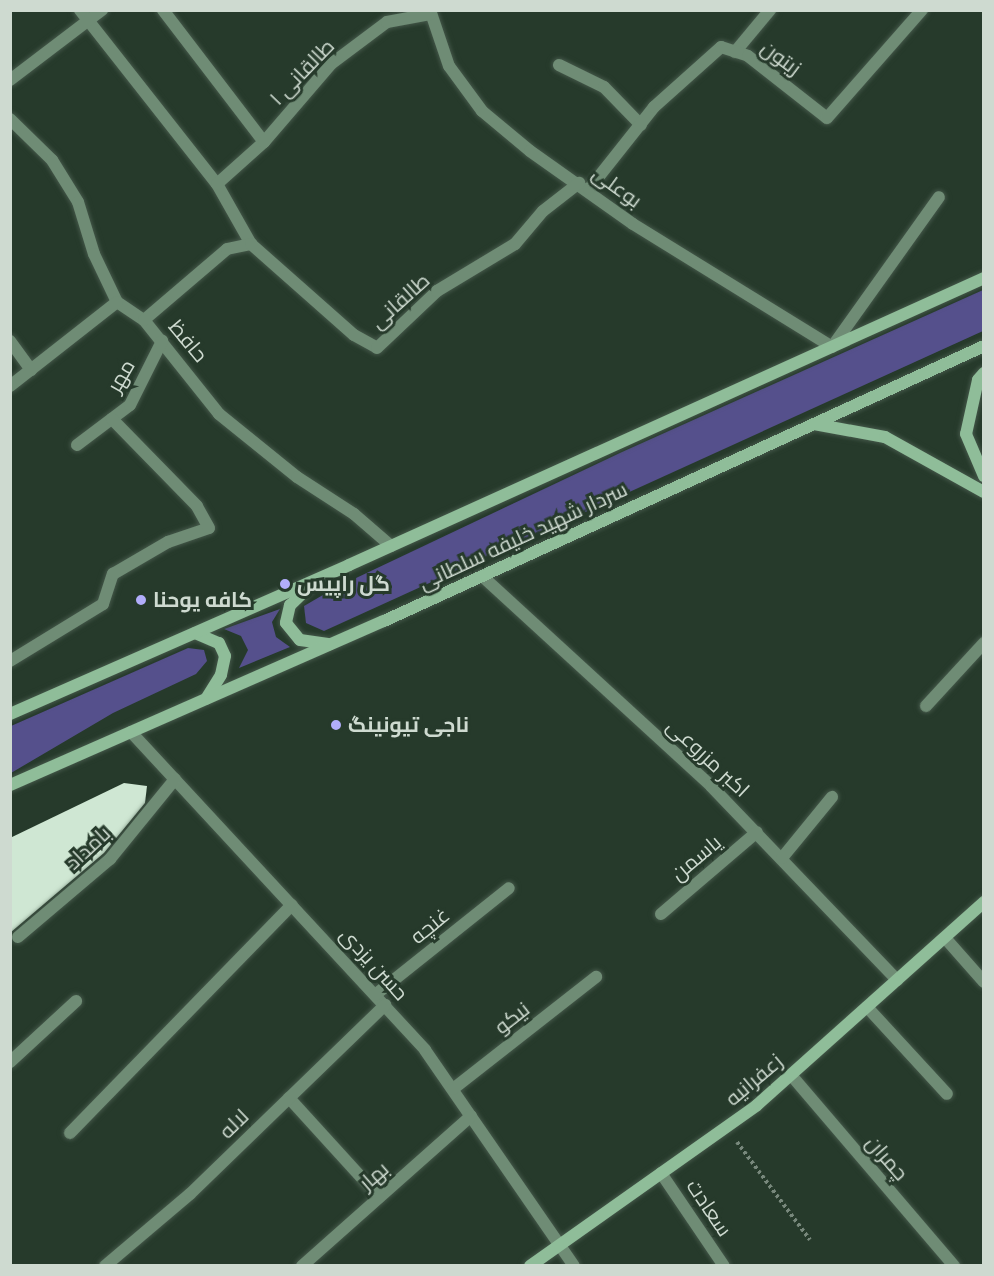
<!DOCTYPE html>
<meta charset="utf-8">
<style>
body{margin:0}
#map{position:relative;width:994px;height:1276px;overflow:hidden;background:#263a2b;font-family:"Archivo Narrow",Cairo,sans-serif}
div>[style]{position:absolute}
.green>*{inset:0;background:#55508c}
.building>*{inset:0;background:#cfe7d3}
.path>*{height:4px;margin-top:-2px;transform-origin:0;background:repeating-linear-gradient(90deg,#78887c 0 3px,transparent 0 6px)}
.roads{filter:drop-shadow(0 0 2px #445749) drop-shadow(0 0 2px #445749)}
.street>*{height:12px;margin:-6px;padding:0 6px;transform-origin:6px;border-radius:6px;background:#6f8c75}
.secondary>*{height:12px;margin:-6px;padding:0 6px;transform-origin:6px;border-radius:6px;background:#8fbd99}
.dots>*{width:16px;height:16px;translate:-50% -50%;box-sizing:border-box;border:3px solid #263a2b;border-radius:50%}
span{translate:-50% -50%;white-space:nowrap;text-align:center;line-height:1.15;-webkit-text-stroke:6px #263a2b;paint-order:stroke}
.street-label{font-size:21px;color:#cedad0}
.poi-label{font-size:21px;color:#cedad0;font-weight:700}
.left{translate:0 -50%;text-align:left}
.frame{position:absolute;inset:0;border:12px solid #cedad0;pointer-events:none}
</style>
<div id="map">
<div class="green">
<div style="clip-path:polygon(983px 290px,983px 331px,324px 631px,306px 623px,304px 606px,335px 588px,622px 452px)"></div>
<div style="clip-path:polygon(280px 609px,272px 622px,276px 637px,290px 647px,239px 668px,248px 650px,241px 636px,224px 629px)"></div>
<div style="clip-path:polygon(188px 648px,204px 650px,207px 661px,196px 674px,113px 713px,11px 773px,11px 726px)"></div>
</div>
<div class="building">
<div style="clip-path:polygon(124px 783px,147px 786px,145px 803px,104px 853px,10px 933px,10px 838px)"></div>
</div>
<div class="path">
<div style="left:737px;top:1142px;width:122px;rotate:53.3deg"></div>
</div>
<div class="roads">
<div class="street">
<div style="left:80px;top:10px;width:221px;rotate:51.8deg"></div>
<div style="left:217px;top:184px;width:69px;rotate:60.5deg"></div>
<div style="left:163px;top:10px;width:166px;rotate:52.6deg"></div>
<div style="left:430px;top:10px;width:59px;rotate:71.3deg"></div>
<div style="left:449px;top:66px;width:56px;rotate:53.7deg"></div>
<div style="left:482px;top:111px;width:62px;rotate:39.8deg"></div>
<div style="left:530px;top:151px;width:126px;rotate:35.3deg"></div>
<div style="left:633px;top:224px;width:234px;rotate:31.7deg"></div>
<div style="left:832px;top:347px;width:184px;rotate:-54.5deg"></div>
<div style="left:735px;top:52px;width:55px;rotate:-50.2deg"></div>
<div style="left:559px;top:65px;width:50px;rotate:26.1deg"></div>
<div style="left:604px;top:87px;width:53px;rotate:45.8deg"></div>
<div style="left:10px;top:80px;width:116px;rotate:-37.3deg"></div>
<div style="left:10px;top:119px;width:59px;rotate:44.3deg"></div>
<div style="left:52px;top:160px;width:49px;rotate:58.2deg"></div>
<div style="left:78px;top:202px;width:54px;rotate:72.9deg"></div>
<div style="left:94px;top:254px;width:53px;rotate:64.4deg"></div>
<div style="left:117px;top:302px;width:32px;rotate:34deg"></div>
<div style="left:144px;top:320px;width:120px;rotate:51.4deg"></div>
<div style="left:219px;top:414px;width:100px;rotate:38.9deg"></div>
<div style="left:297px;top:477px;width:68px;rotate:33deg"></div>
<div style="left:354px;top:514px;width:49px;rotate:40.9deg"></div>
<div style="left:217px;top:184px;width:63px;rotate:-41.8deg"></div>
<div style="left:264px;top:142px;width:103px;rotate:-49.3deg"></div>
<div style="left:331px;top:64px;width:70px;rotate:-36.9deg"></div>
<div style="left:387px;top:22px;width:44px;rotate:-10.5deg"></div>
<div style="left:589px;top:189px;width:105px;rotate:-51.6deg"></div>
<div style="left:654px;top:107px;width:90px;rotate:-41.8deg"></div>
<div style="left:721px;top:47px;width:28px;rotate:18deg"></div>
<div style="left:748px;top:56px;width:100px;rotate:38.1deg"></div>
<div style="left:827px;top:118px;width:144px;rotate:-48.7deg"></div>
<div style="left:144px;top:320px;width:109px;rotate:-40.5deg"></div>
<div style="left:227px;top:249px;width:25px;rotate:-12deg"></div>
<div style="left:251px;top:244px;width:137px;rotate:41.5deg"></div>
<div style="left:354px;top:335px;width:26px;rotate:29deg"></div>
<div style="left:377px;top:348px;width:83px;rotate:-43.5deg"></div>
<div style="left:437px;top:291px;width:91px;rotate:-31.1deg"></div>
<div style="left:515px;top:244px;width:43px;rotate:-49.7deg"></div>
<div style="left:543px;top:211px;width:46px;rotate:-37.9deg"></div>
<div style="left:10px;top:341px;width:36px;rotate:54deg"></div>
<div style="left:10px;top:386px;width:136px;rotate:-38.1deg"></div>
<div style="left:77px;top:445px;width:66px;rotate:-37deg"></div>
<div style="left:130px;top:405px;width:72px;rotate:-63.4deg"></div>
<div style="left:482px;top:576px;width:311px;rotate:42.5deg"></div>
<div style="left:711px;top:786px;width:269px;rotate:46.2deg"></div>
<div style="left:10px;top:661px;width:109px;rotate:-31.5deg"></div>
<div style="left:103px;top:604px;width:32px;rotate:-72deg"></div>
<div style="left:113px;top:574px;width:64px;rotate:-30.2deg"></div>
<div style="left:168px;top:542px;width:43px;rotate:-18.9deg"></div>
<div style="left:209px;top:528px;width:25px;rotate:-119deg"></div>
<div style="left:197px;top:506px;width:122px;rotate:-134.3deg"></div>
<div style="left:926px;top:706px;width:86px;rotate:-47.4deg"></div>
<div style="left:131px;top:732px;width:433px;rotate:47.2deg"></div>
<div style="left:425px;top:1050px;width:262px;rotate:55.4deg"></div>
<div style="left:782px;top:858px;width:79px;rotate:-50.7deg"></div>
<div style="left:661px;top:914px;width:126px;rotate:-40.5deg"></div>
<div style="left:18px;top:937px;width:121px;rotate:-40.3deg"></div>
<div style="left:110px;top:859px;width:103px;rotate:-50.9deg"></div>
<div style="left:946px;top:939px;width:57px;rotate:48.5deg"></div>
<div style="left:375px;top:995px;width:171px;rotate:-38.6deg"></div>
<div style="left:867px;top:1007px;width:118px;rotate:47.4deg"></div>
<div style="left:10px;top:1062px;width:90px;rotate:-42.7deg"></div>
<div style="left:791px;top:1075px;width:251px;rotate:49.5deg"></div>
<div style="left:453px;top:1089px;width:182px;rotate:-38.1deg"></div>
<div style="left:289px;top:1098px;width:134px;rotate:47.7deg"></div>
<div style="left:70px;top:1133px;width:318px;rotate:-45.8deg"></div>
<div style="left:661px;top:1173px;width:112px;rotate:55.9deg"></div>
<div style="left:105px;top:1266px;width:111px;rotate:-40.3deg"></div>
<div style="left:190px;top:1194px;width:272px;rotate:-44.1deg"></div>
<div style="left:302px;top:1266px;width:226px;rotate:-41.6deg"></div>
</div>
<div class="secondary">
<div style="left:984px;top:373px;width:9px;rotate:131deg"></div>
<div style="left:978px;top:380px;width:55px;rotate:102.5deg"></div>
<div style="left:966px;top:434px;width:46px;rotate:66.8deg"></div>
<div style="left:814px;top:424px;width:72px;rotate:10.4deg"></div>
<div style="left:885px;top:437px;width:113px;rotate:29.1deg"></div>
<div style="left:310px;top:586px;width:28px;rotate:136deg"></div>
<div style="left:290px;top:605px;width:18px;rotate:103deg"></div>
<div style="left:286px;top:623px;width:22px;rotate:51deg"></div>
<div style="left:300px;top:640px;width:30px;rotate:8deg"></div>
<div style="left:195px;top:633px;width:26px;rotate:23deg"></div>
<div style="left:219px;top:643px;width:14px;rotate:65deg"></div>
<div style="left:225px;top:656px;width:19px;rotate:102deg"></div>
<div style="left:221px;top:675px;width:28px;rotate:122deg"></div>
<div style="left:10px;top:714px;width:370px;rotate:-23.7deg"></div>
<div style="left:349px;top:565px;width:697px;rotate:-24.32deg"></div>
<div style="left:10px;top:785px;width:408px;rotate:-23.7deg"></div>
<div style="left:384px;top:621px;width:660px;rotate:-24.62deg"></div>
<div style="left:530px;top:1266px;width:278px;rotate:-35.3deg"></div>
<div style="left:757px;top:1105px;width:305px;rotate:-41.8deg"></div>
</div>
</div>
<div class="dots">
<div style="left:285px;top:584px;background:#b1adfa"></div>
<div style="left:141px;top:600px;background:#b1adfa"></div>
<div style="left:336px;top:725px;background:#b1adfa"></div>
</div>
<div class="street-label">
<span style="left:781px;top:58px;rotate:37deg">زیتون</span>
<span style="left:302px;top:72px;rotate:-46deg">طالقانی ۱</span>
<span style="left:617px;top:187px;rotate:36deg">بوعلی</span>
<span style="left:400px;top:301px;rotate:-42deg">طالقانی</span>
<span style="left:188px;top:341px;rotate:50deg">حافظ</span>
<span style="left:121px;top:376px;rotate:-60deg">مهر</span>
<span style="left:523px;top:536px;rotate:-25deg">سردار شهید خلیفه سلطانی</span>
<span style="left:708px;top:758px;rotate:43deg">اکبر مزروعی</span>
<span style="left:88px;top:848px;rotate:-43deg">بامداد</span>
<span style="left:696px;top:858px;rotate:-40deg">یاسمن</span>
<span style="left:430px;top:926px;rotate:-39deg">غنچه</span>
<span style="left:374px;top:964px;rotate:48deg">حسن یزدی</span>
<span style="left:512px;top:1018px;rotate:-38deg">نیکو</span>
<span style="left:754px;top:1080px;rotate:-40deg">زعفرانیه</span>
<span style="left:234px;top:1124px;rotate:-44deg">لاله</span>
<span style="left:887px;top:1158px;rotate:49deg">چمران</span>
<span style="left:374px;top:1176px;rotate:-41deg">بهار</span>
<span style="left:709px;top:1208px;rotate:56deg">سعادت</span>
</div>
<div class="poi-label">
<span class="left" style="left:297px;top:584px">گل راپیس</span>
<span class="left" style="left:153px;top:600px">کافه یوحنا</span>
<span class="left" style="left:348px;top:725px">ناجی‌ تیونینگ</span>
</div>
<div class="frame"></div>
</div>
